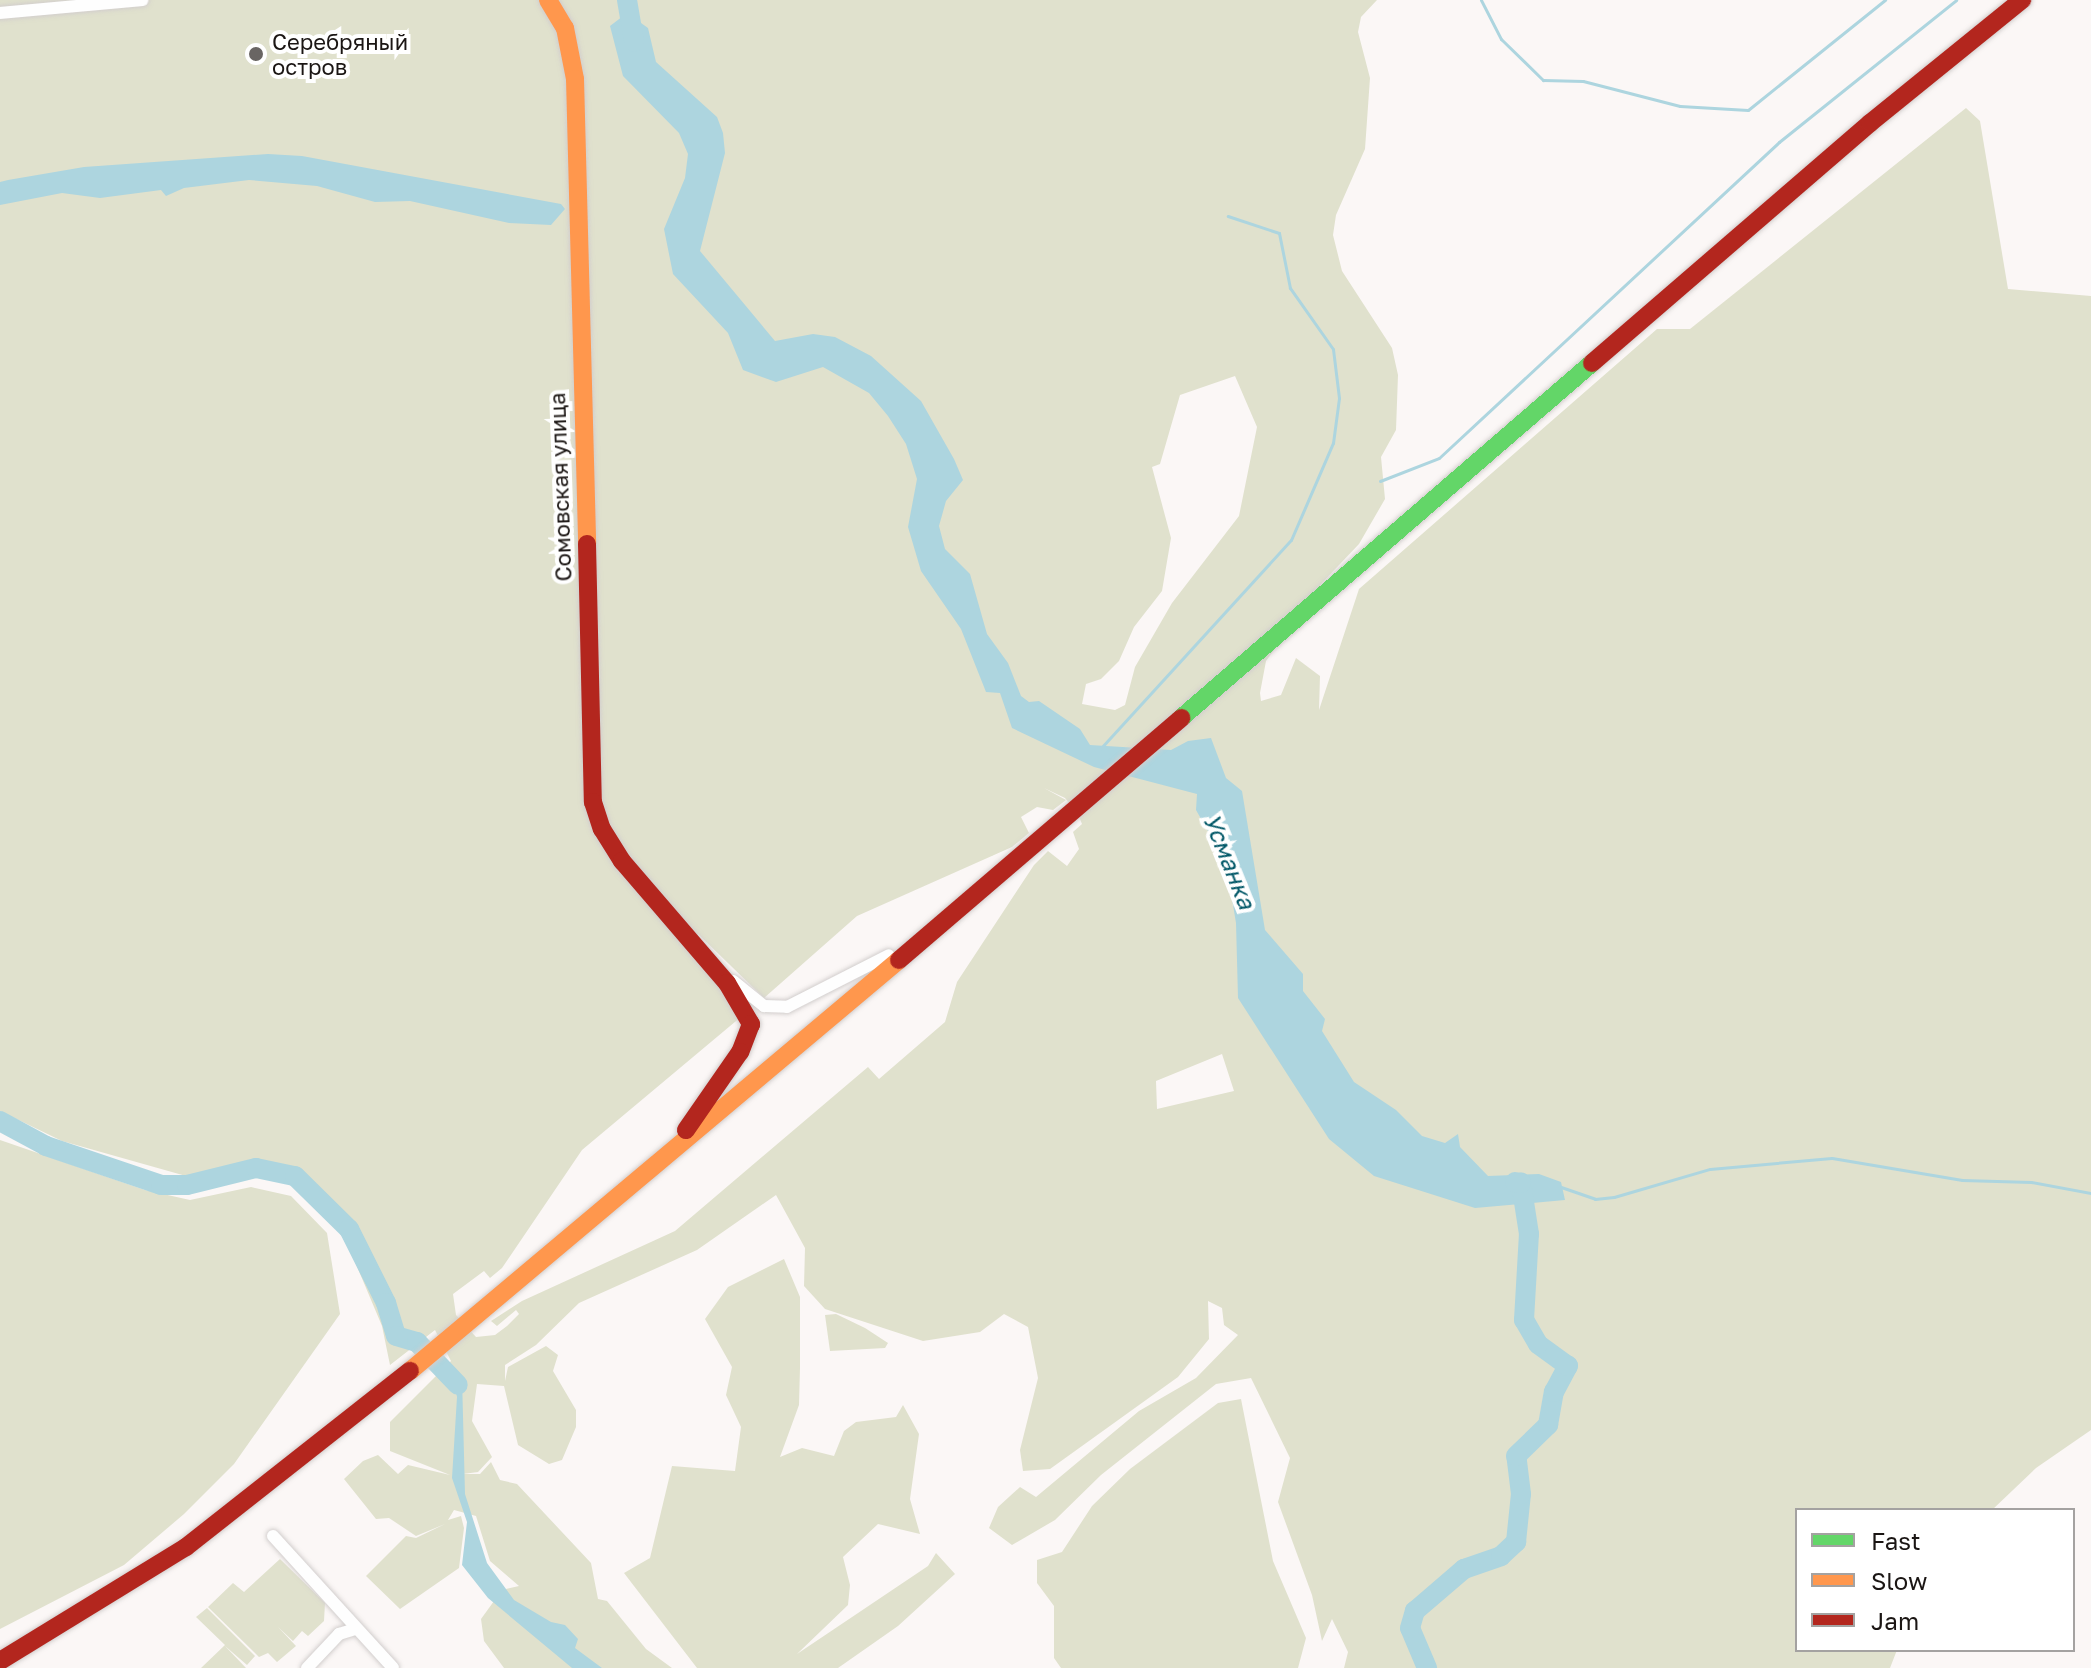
<!DOCTYPE html>
<meta charset="utf-8">
<style>
body{margin:0}
#map{position:relative;width:2091px;height:1668px;overflow:hidden;background:#fbf7f6;font-family:"Golos Text",sans-serif}
div>[style]{position:absolute}
.green>*{inset:0;background:#e0e1cd}
.water>*{inset:0;background:#add5df}
.stream>*{height:3px;margin:-1.5px;padding:0 1.5px;transform-origin:1.5px;border-radius:1.5px;background:#add5df}
.river>*{height:20px;margin:-10px;padding:0 10px;transform-origin:10px;border-radius:10px;background:#add5df}
.roads{filter:drop-shadow(0 0 2px #d2cecd) drop-shadow(0 0 2px #d2cecd)}
.street>*{height:12px;margin:-6px;padding:0 6px;transform-origin:6px;border-radius:6px;background:#fefefe}
.fast>*{height:18px;margin:-9px;padding:0 9px;transform-origin:9px;border-radius:9px;background:#63d668}
.slow>*{height:18px;margin:-9px;padding:0 9px;transform-origin:9px;border-radius:9px;background:#ff974d}
.jam>*{height:18px;margin:-9px;padding:0 9px;transform-origin:9px;border-radius:9px;background:#b3261e}
.dots>*{width:22px;height:22px;translate:-50% -50%;box-sizing:border-box;border:4px solid #fff;border-radius:50%}
span{translate:-50% -50%;white-space:nowrap;text-align:center;line-height:1.15;-webkit-text-stroke:8px #fff;paint-order:stroke}
.poi-label{font-size:22px;color:#1b1614}
.left{translate:0 -50%;text-align:left}
.street-label{font-size:22px;color:#1b1614}
.water-label{font-size:24px;color:#005767;font-style:italic}
.legend{position:absolute;left:1795px;top:1508px;width:280px;height:144px;box-sizing:border-box;background:#fff;border:2px solid #a4a2a1;margin:0;padding:10px 14px;list-style:none;font-size:24px;color:#1b1614}
.legend li{display:flex;align-items:center;gap:16px;height:40px}
.legend b{width:40px;border:2px solid #a4a2a1}
</style>
<div id="map">
<div class="green">
<div style="clip-path:polygon(evenodd,0 0,1377px 0,1361px 17px,1358px 32px,1370px 78px,1365px 149px,1336px 215px,1333px 235px,1342px 271px,1392px 348px,1398px 375px,1396px 430px,1381px 457px,1385px 499px,1359px 544px,1321px 584px,1266px 661px,1260px 693px,1261px 701px,1281px 695px,1296px 658px,1320px 676px,1319px 710px,1359px 589px,1657px 329px,1690px 329px,1966px 108px,1980px 121px,2008px 289px,2091px 296px,2091px 1430px,2036px 1468px,1992px 1510px,1797px 1510px,1797px 1650px,1897px 1650px,1890px 1668px,1344px 1668px,1348px 1652px,1332px 1619px,1322px 1641px,1312px 1595px,1278px 1502px,1290px 1458px,1251px 1378px,1216px 1384px,1101px 1475px,1055px 1520px,1012px 1545px,989px 1528px,998px 1507px,1020px 1487px,1036px 1497px,1139px 1411px,1196px 1378px,1238px 1335px,1224px 1325px,1222px 1308px,1208px 1301px,1209px 1339px,1178px 1377px,1050px 1469px,1023px 1471px,1020px 1450px,1038px 1378px,1028px 1327px,1004px 1314px,980px 1332px,923px 1341px,825px 1309px,804px 1286px,805px 1248px,776px 1195px,697px 1250px,579px 1303px,536px 1345px,505px 1365px,505px 1381px,508px 1367px,546px 1346px,558px 1355px,553px 1371px,576px 1410px,576px 1427px,562px 1460px,549px 1464px,518px 1445px,504px 1386px,477px 1384px,472px 1421px,492px 1457px,478px 1472px,463px 1474px,480px 1474px,491px 1462px,500px 1480px,517px 1484px,591px 1563px,598px 1599px,607px 1601px,646px 1649px,672px 1668px,504px 1668px,484px 1641px,481px 1619px,502px 1590px,519px 1586px,490px 1561px,476px 1516px,454px 1510px,448px 1520px,461px 1516px,464px 1528px,459px 1568px,400px 1609px,366px 1576px,406px 1536px,416px 1538px,445px 1524px,416px 1536px,389px 1518px,376px 1519px,344px 1479px,363px 1461px,378px 1455px,398px 1474px,408px 1465px,450px 1475px,390px 1451px,390px 1422px,451px 1361px,435px 1330px,390px 1365px,382px 1326px,345px 1238px,296px 1171px,262px 1163px,186px 1176px,62px 1141px,0 1111px,0 0,1235px 376px,1257px 427px,1239px 516px,1172px 603px,1135px 667px,1125px 705px,1115px 710px,1082px 704px,1086px 684px,1101px 679px,1119px 661px,1134px 627px,1162px 591px,1171px 538px,1152px 467px,1160px 464px,1180px 395px,1235px 376px,0 0,1044px 788px,1065px 798px,1078px 814px,1082px 824px,1073px 832px,1079px 849px,1067px 866px,1048px 851px,1034px 865px,957px 982px,945px 1022px,879px 1079px,868px 1067px,675px 1231px,522px 1301px,491px 1321px,497px 1326px,516px 1310px,519px 1314px,507px 1326px,495px 1335px,476px 1337px,456px 1315px,453px 1294px,484px 1271px,490px 1278px,502px 1268px,582px 1150px,742px 1016px,686px 944px,698px 934px,764px 998px,857px 916px,1012px 847px,1029px 833px,1021px 817px,1037px 807px,1053px 810px,1066px 800px,1044px 788px,0 0,1222px 1054px,1234px 1091px,1157px 1109px,1156px 1081px,1222px 1054px)"></div>
<div style="clip-path:polygon(0 1140px,145px 1190px,190px 1200px,251px 1187px,291px 1196px,327px 1233px,340px 1314px,234px 1464px,184px 1514px,124px 1565px,0 1629px)"></div>
<div style="clip-path:polygon(784px 1259px,800px 1297px,800px 1368px,799px 1405px,780px 1457px,802px 1448px,834px 1456px,844px 1431px,856px 1422px,896px 1417px,903px 1405px,919px 1434px,910px 1499px,920px 1534px,878px 1524px,843px 1557px,850px 1585px,848px 1605px,797px 1654px,928px 1566px,936px 1553px,955px 1574px,898px 1626px,838px 1668px,697px 1668px,624px 1573px,650px 1558px,672px 1466px,735px 1471px,741px 1427px,726px 1395px,732px 1367px,705px 1319px,728px 1287px)"></div>
<div style="clip-path:polygon(836px 1314px,865px 1328px,888px 1343px,885px 1348px,830px 1351px,825px 1315px)"></div>
<div style="clip-path:polygon(1241px 1399px,1273px 1561px,1306px 1638px,1298px 1668px,1061px 1668px,1054px 1658px,1054px 1606px,1037px 1583px,1037px 1560px,1062px 1552px,1092px 1506px,1130px 1469px,1218px 1403px)"></div>
<div style="clip-path:polygon(280px 1559px,325px 1603px,324px 1621px,308px 1636px,302px 1631px,293px 1641px,278px 1627px,296px 1646px,277px 1662px,268px 1653px,259px 1657px,208px 1607px,233px 1583px,244px 1592px)"></div>
<div style="clip-path:polygon(207px 1608px,255px 1656px,247px 1665px,225px 1646px,246px 1668px,201px 1668px,225px 1645px,196px 1617px)"></div>
</div>
<div class="water">
<div style="clip-path:polygon(627px 13px,648px 28px,656px 62px,717px 117px,723px 133px,725px 153px,700px 251px,775px 341px,813px 334px,835px 337px,871px 356px,921px 401px,954px 459px,963px 480px,946px 501px,939px 526px,945px 549px,970px 574px,987px 634px,1008px 663px,1021px 696px,1029px 702px,1039px 701px,1080px 729px,1090px 745px,1171px 750px,1188px 741px,1211px 738px,1226px 778px,1242px 791px,1265px 930px,1303px 974px,1303px 991px,1325px 1019px,1322px 1031px,1354px 1082px,1396px 1110px,1422px 1136px,1445px 1143px,1458px 1134px,1460px 1147px,1488px 1176px,1539px 1174px,1561px 1182px,1565px 1200px,1475px 1208px,1374px 1176px,1329px 1139px,1238px 998px,1236px 923px,1226px 863px,1196px 810px,1197px 794px,1094px 767px,1012px 728px,1000px 693px,986px 692px,961px 629px,921px 571px,908px 527px,917px 479px,906px 444px,888px 416px,869px 393px,823px 367px,776px 382px,743px 370px,728px 333px,673px 274px,664px 229px,685px 178px,688px 154px,679px 133px,623px 76px,610px 26px)"></div>
<div style="clip-path:polygon(268px 154px,302px 156px,561px 204px,565px 209px,551px 225px,509px 223px,410px 201px,375px 202px,317px 186px,249px 180px,184px 188px,166px 196px,161px 190px,100px 198px,62px 193px,0 205px,0 182px,8px 180px,84px 167px)"></div>
<div style="clip-path:polygon(446px 1361px,462px 1377px,465px 1494px,487px 1563px,514px 1600px,551px 1622px,565px 1625px,578px 1639px,575px 1648px,602px 1668px,572px 1668px,488px 1598px,462px 1565px,467px 1522px,452px 1478px,457px 1397px,454px 1383px,437px 1370px)"></div>
</div>
<div class="stream">
<div style="left:1481px;top:0;width:44px;rotate:62.9deg"></div>
<div style="left:1501px;top:39px;width:59px;rotate:44.3deg"></div>
<div style="left:1543px;top:80px;width:40px;rotate:1.4deg"></div>
<div style="left:1583px;top:81px;width:100px;rotate:14.5deg"></div>
<div style="left:1680px;top:106px;width:68px;rotate:3.4deg"></div>
<div style="left:1748px;top:110px;width:176px;rotate:-38.8deg"></div>
<div style="left:1380px;top:481px;width:63px;rotate:-21.3deg"></div>
<div style="left:1439px;top:458px;width:464px;rotate:-42.9deg"></div>
<div style="left:1779px;top:142px;width:227px;rotate:-38.7deg"></div>
<div style="left:1100px;top:749px;width:283px;rotate:-47.6deg"></div>
<div style="left:1291px;top:540px;width:106px;rotate:-66.6deg"></div>
<div style="left:1333px;top:443px;width:45px;rotate:-82.4deg"></div>
<div style="left:1339px;top:398px;width:49px;rotate:-97deg"></div>
<div style="left:1333px;top:349px;width:75px;rotate:-125.2deg"></div>
<div style="left:1290px;top:288px;width:56px;rotate:-101.3deg"></div>
<div style="left:1279px;top:233px;width:54px;rotate:-161.6deg"></div>
<div style="left:1561px;top:1187px;width:36px;rotate:19deg"></div>
<div style="left:1595px;top:1199px;width:19px;rotate:-6deg"></div>
<div style="left:1614px;top:1197px;width:100px;rotate:-16.3deg"></div>
<div style="left:1710px;top:1169px;width:122px;rotate:-5.2deg"></div>
<div style="left:1832px;top:1158px;width:132px;rotate:9.6deg"></div>
<div style="left:1962px;top:1180px;width:69px;rotate:1.7deg"></div>
<div style="left:2031px;top:1182px;width:61px;rotate:10.4deg"></div>
</div>
<div class="river">
<div style="left:627px;top:0;width:42px;rotate:80.3deg"></div>
<div style="left:0;top:1121px;width:52px;rotate:28.5deg"></div>
<div style="left:46px;top:1146px;width:121px;rotate:18.7deg"></div>
<div style="left:161px;top:1185px;width:26px"></div>
<div style="left:187px;top:1185px;width:71px;rotate:-13.8deg"></div>
<div style="left:256px;top:1168px;width:40px;rotate:12deg"></div>
<div style="left:295px;top:1176px;width:76px;rotate:44.5deg"></div>
<div style="left:349px;top:1229px;width:83px;rotate:63.4deg"></div>
<div style="left:386px;top:1303px;width:34px;rotate:73deg"></div>
<div style="left:396px;top:1336px;width:22px;rotate:16deg"></div>
<div style="left:417px;top:1342px;width:59px;rotate:46.4deg"></div>
<div style="left:1427px;top:1668px;width:43px;rotate:-113deg"></div>
<div style="left:1410px;top:1628px;width:18px;rotate:-74deg"></div>
<div style="left:1415px;top:1611px;width:65px;rotate:-40.6deg"></div>
<div style="left:1464px;top:1569px;width:39px;rotate:-19deg"></div>
<div style="left:1501px;top:1556px;width:21px;rotate:-43deg"></div>
<div style="left:1516px;top:1542px;width:48px;rotate:-84.1deg"></div>
<div style="left:1521px;top:1494px;width:38px;rotate:-97deg"></div>
<div style="left:1516px;top:1456px;width:45px;rotate:-44.1deg"></div>
<div style="left:1548px;top:1425px;width:34px;rotate:-80deg"></div>
<div style="left:1554px;top:1392px;width:30px;rotate:-62deg"></div>
<div style="left:1568px;top:1366px;width:37px;rotate:-144deg"></div>
<div style="left:1538px;top:1344px;width:28px;rotate:-120deg"></div>
<div style="left:1524px;top:1320px;width:86px;rotate:-86.7deg"></div>
<div style="left:1529px;top:1234px;width:52px;rotate:-98.9deg"></div>
<div style="left:1521px;top:1183px;width:6px;rotate:-171deg"></div>
</div>
<div class="roads">
<div class="street">
<div style="left:0;top:13px;width:143px;rotate:-5.2deg"></div>
<div style="left:733px;top:981px;width:40px;rotate:39deg"></div>
<div style="left:764px;top:1006px;width:23px;rotate:2deg"></div>
<div style="left:787px;top:1007px;width:114px;rotate:-27deg"></div>
<div style="left:273px;top:1536px;width:178px;rotate:47.7deg"></div>
<div style="left:307px;top:1668px;width:47px;rotate:-46.7deg"></div>
<div style="left:339px;top:1634px;width:17px;rotate:-17deg"></div>
</div>
<div class="fast">
<div style="left:1181px;top:718px;width:543px;rotate:-40.82deg"></div>
</div>
<div class="slow">
<div style="left:548px;top:0;width:33px;rotate:59deg"></div>
<div style="left:565px;top:28px;width:52px;rotate:78.9deg"></div>
<div style="left:575px;top:79px;width:465px;rotate:88.5deg"></div>
<div style="left:410px;top:1371px;width:639px;rotate:-40.05deg"></div>
</div>
<div class="jam">
<div style="left:1592px;top:363px;width:367px;rotate:-40.8deg"></div>
<div style="left:1870px;top:123px;width:196px;rotate:-39deg"></div>
<div style="left:587px;top:544px;width:258px;rotate:88.7deg"></div>
<div style="left:593px;top:802px;width:28px;rotate:72deg"></div>
<div style="left:602px;top:829px;width:38px;rotate:58deg"></div>
<div style="left:622px;top:861px;width:161px;rotate:49.3deg"></div>
<div style="left:727px;top:983px;width:48px;rotate:59.7deg"></div>
<div style="left:751px;top:1024px;width:30px;rotate:111deg"></div>
<div style="left:740px;top:1052px;width:95px;rotate:124.7deg"></div>
<div style="left:899px;top:960px;width:372px;rotate:-40.6deg"></div>
<div style="left:0;top:1661px;width:218px;rotate:-31.5deg"></div>
<div style="left:186px;top:1547px;width:285px;rotate:-38.2deg"></div>
</div>
</div>
<div class="dots">
<div style="left:256px;top:54px;background:#696563"></div>
</div>
<div class="poi-label">
<span class="left" style="left:272px;top:54px">Серебряный<br>остров</span>
</div>
<div class="street-label">
<span style="left:560px;top:487px;rotate:-92deg">Сомовская улица</span>
</div>
<div class="water-label">
<span style="left:1230px;top:861px;rotate:68deg">Усманка</span>
</div>
<ul class="legend">
<li><b style="height:10px;background:#63d668"></b>Fast</li>
<li><b style="height:10px;background:#ff974d"></b>Slow</li>
<li><b style="height:10px;background:#b3261e"></b>Jam</li>
</ul>
</div>
